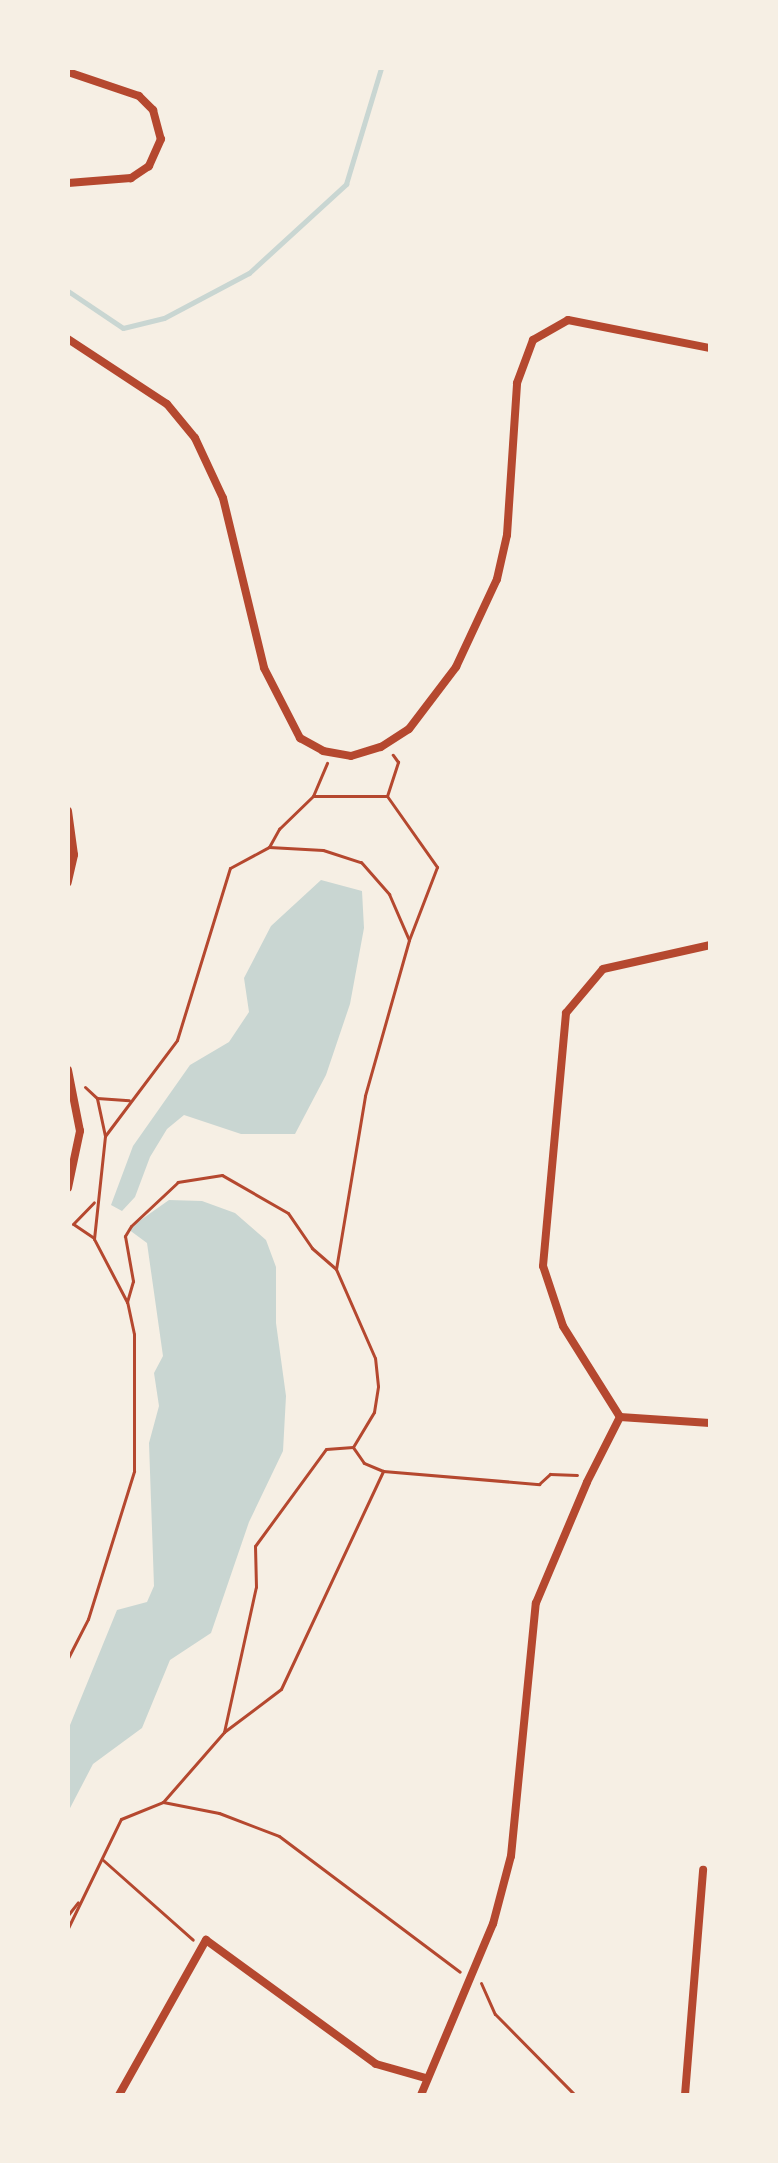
<!DOCTYPE html>
<style>
body{margin:0}
#map{position:relative;width:778px;height:2163px;overflow:hidden;background:#f6efe4;font-family:"Fira Sans Condensed",sans-serif}
div>[style]{position:absolute}
.water>*{inset:0;background:#c9d6d2}
.stream>*{height:5px;margin:-2.5px;padding:0 2.5px;transform-origin:2.5px;border-radius:2.5px;background:#c9d6d2}
.path>*{height:3px;margin:-1.5px;padding:0 1.5px;transform-origin:1.5px;border-radius:1.5px;background:#b5482f}
.minor>*{height:8px;margin:-4px;padding:0 4px;transform-origin:4px;border-radius:4px;background:#b5482f}
span{translate:-50% -50%;white-space:nowrap;text-align:center;line-height:1.15;-webkit-text-stroke:8px #f6efe4;paint-order:stroke}
.frame{position:absolute;inset:0;border:70px solid #f6efe4;pointer-events:none}
</style>
<div id="map">
<div class="water">
<div style="clip-path:polygon(321px 880px,362px 891px,364px 928px,350px 1004px,326px 1075px,295px 1134px,241px 1134px,184px 1115px,167px 1129px,150px 1157px,135px 1197px,122px 1211px,111px 1205px,133px 1146px,190px 1065px,229px 1042px,249px 1012px,244px 978px,271px 926px)"></div>
<div style="clip-path:polygon(169px 1200px,202px 1201px,235px 1213px,266px 1240px,276px 1267px,276px 1323px,286px 1396px,283px 1451px,249px 1522px,211px 1633px,170px 1660px,142px 1728px,93px 1764px,68px 1812px,68px 1730px,117px 1610px,147px 1602px,154px 1586px,149px 1443px,159px 1406px,154px 1373px,163px 1356px,147px 1243px,128px 1229px)"></div>
</div>
<div class="stream">
<div style="left:68px;top:291px;width:66px;rotate:33.9deg"></div>
<div style="left:123px;top:328px;width:42px;rotate:-13.7deg"></div>
<div style="left:164px;top:318px;width:96px;rotate:-27.9deg"></div>
<div style="left:249px;top:273px;width:132px;rotate:-42.5deg"></div>
<div style="left:346px;top:184px;width:121px;rotate:-73.2deg"></div>
</div>
<div class="path">
<div style="left:313px;top:796px;width:36px;rotate:-67deg"></div>
<div style="left:387px;top:796px;width:36px;rotate:-72deg"></div>
<div style="left:398px;top:762px;width:9px;rotate:-126deg"></div>
<div style="left:269px;top:847px;width:21px;rotate:-61deg"></div>
<div style="left:279px;top:829px;width:47px;rotate:-44.1deg"></div>
<div style="left:313px;top:796px;width:74px"></div>
<div style="left:387px;top:796px;width:87px;rotate:54.8deg"></div>
<div style="left:437px;top:867px;width:78px;rotate:111deg"></div>
<div style="left:85px;top:1087px;width:16px;rotate:43deg"></div>
<div style="left:97px;top:1098px;width:32px;rotate:4deg"></div>
<div style="left:105px;top:1136px;width:120px;rotate:-53.1deg"></div>
<div style="left:177px;top:1040px;width:180px;rotate:-72.9deg"></div>
<div style="left:230px;top:868px;width:44px;rotate:-28.3deg"></div>
<div style="left:269px;top:847px;width:54px;rotate:3.2deg"></div>
<div style="left:323px;top:850px;width:40px;rotate:18deg"></div>
<div style="left:361px;top:862px;width:43px;rotate:48.8deg"></div>
<div style="left:389px;top:894px;width:50px;rotate:66.5deg"></div>
<div style="left:409px;top:940px;width:162px;rotate:105.8deg"></div>
<div style="left:365px;top:1096px;width:175px;rotate:99.5deg"></div>
<div style="left:94px;top:1238px;width:25px;rotate:-146deg"></div>
<div style="left:73px;top:1224px;width:30px;rotate:-46deg"></div>
<div style="left:383px;top:1471px;width:157px;rotate:4.8deg"></div>
<div style="left:539px;top:1484px;width:15px;rotate:-42deg"></div>
<div style="left:550px;top:1474px;width:27px;rotate:2deg"></div>
<div style="left:68px;top:1658px;width:44px;rotate:-62.9deg"></div>
<div style="left:88px;top:1619px;width:155px;rotate:-72.7deg"></div>
<div style="left:134px;top:1471px;width:137px;rotate:-90deg"></div>
<div style="left:134px;top:1334px;width:33px;rotate:-102deg"></div>
<div style="left:127px;top:1302px;width:71px;rotate:-117.6deg"></div>
<div style="left:94px;top:1239px;width:104px;rotate:-83.9deg"></div>
<div style="left:105px;top:1136px;width:39px;rotate:-102deg"></div>
<div style="left:224px;top:1732px;width:71px;rotate:-37deg"></div>
<div style="left:281px;top:1689px;width:241px;rotate:-64.9deg"></div>
<div style="left:383px;top:1471px;width:21px;rotate:-157deg"></div>
<div style="left:364px;top:1463px;width:19px;rotate:-125deg"></div>
<div style="left:163px;top:1802px;width:57px;rotate:11.1deg"></div>
<div style="left:219px;top:1813px;width:64px;rotate:21deg"></div>
<div style="left:279px;top:1836px;width:226px;rotate:36.9deg"></div>
<div style="left:103px;top:1860px;width:120px;rotate:41.6deg"></div>
<div style="left:68px;top:1915px;width:16px;rotate:-52deg"></div>
<div style="left:68px;top:1928px;width:121px;rotate:-64.1deg"></div>
<div style="left:121px;top:1819px;width:45px;rotate:-22deg"></div>
<div style="left:163px;top:1802px;width:93px;rotate:-48.9deg"></div>
<div style="left:224px;top:1732px;width:148px;rotate:-77.6deg"></div>
<div style="left:256px;top:1587px;width:41px;rotate:-91.4deg"></div>
<div style="left:255px;top:1546px;width:120px;rotate:-53.8deg"></div>
<div style="left:326px;top:1449px;width:27px;rotate:-4deg"></div>
<div style="left:353px;top:1447px;width:41px;rotate:-59deg"></div>
<div style="left:374px;top:1412px;width:26px;rotate:-81deg"></div>
<div style="left:378px;top:1386px;width:28px;rotate:-96deg"></div>
<div style="left:375px;top:1358px;width:97px;rotate:-113.7deg"></div>
<div style="left:336px;top:1269px;width:32px;rotate:-139deg"></div>
<div style="left:312px;top:1248px;width:42px;rotate:-124.4deg"></div>
<div style="left:288px;top:1213px;width:76px;rotate:-150.1deg"></div>
<div style="left:222px;top:1175px;width:45px;rotate:171deg"></div>
<div style="left:178px;top:1182px;width:64px;rotate:136.9deg"></div>
<div style="left:131px;top:1226px;width:12px;rotate:121deg"></div>
<div style="left:125px;top:1236px;width:46px;rotate:79.9deg"></div>
<div style="left:133px;top:1281px;width:22px;rotate:106deg"></div>
<div style="left:481px;top:1983px;width:34px;rotate:66deg"></div>
<div style="left:495px;top:2014px;width:114px;rotate:45.4deg"></div>
</div>
<div class="minor">
<div style="left:68px;top:72px;width:75px;rotate:18.7deg"></div>
<div style="left:139px;top:96px;width:20px;rotate:45deg"></div>
<div style="left:153px;top:110px;width:30px;rotate:75deg"></div>
<div style="left:161px;top:139px;width:30px;rotate:114deg"></div>
<div style="left:149px;top:166px;width:22px;rotate:146deg"></div>
<div style="left:131px;top:178px;width:63px;rotate:175.5deg"></div>
<div style="left:68px;top:339px;width:118px;rotate:33.3deg"></div>
<div style="left:167px;top:404px;width:44px;rotate:50.5deg"></div>
<div style="left:195px;top:438px;width:66px;rotate:65deg"></div>
<div style="left:223px;top:498px;width:175px;rotate:76.4deg"></div>
<div style="left:264px;top:668px;width:79px;rotate:62.8deg"></div>
<div style="left:300px;top:738px;width:26px;rotate:29deg"></div>
<div style="left:323px;top:751px;width:28px;rotate:10deg"></div>
<div style="left:351px;top:756px;width:31px;rotate:-17deg"></div>
<div style="left:381px;top:747px;width:33px;rotate:-33deg"></div>
<div style="left:409px;top:729px;width:78px;rotate:-52.8deg"></div>
<div style="left:456px;top:667px;width:97px;rotate:-65deg"></div>
<div style="left:497px;top:579px;width:45px;rotate:-77.2deg"></div>
<div style="left:507px;top:535px;width:152px;rotate:-86.2deg"></div>
<div style="left:517px;top:383px;width:46px;rotate:-69.6deg"></div>
<div style="left:533px;top:340px;width:40px;rotate:-29.7deg"></div>
<div style="left:568px;top:320px;width:145px;rotate:11.2deg"></div>
<div style="left:68px;top:811px;width:44px;rotate:82.2deg"></div>
<div style="left:74px;top:855px;width:28px;rotate:103deg"></div>
<div style="left:68px;top:1070px;width:62px;rotate:78.9deg"></div>
<div style="left:80px;top:1131px;width:58px;rotate:101.9deg"></div>
<div style="left:620px;top:1417px;width:107px;rotate:-122.1deg"></div>
<div style="left:563px;top:1326px;width:63px;rotate:-108.4deg"></div>
<div style="left:543px;top:1266px;width:254px;rotate:-84.8deg"></div>
<div style="left:566px;top:1013px;width:57px;rotate:-49.9deg"></div>
<div style="left:603px;top:969px;width:110px;rotate:-12.6deg"></div>
<div style="left:119px;top:2095px;width:178px;rotate:-60.7deg"></div>
<div style="left:206px;top:1940px;width:210px;rotate:36.1deg"></div>
<div style="left:376px;top:2064px;width:51px;rotate:15.9deg"></div>
<div style="left:421px;top:2095px;width:186px;rotate:-67.2deg"></div>
<div style="left:493px;top:1924px;width:70px;rotate:-75.2deg"></div>
<div style="left:511px;top:1856px;width:254px;rotate:-84.4deg"></div>
<div style="left:536px;top:1603px;width:131px;rotate:-67.1deg"></div>
<div style="left:587px;top:1482px;width:73px;rotate:-63.1deg"></div>
<div style="left:620px;top:1417px;width:90px;rotate:3.8deg"></div>
<div style="left:685px;top:2095px;width:226px;rotate:-85.4deg"></div>
</div>
<div class="frame"></div>
</div>
